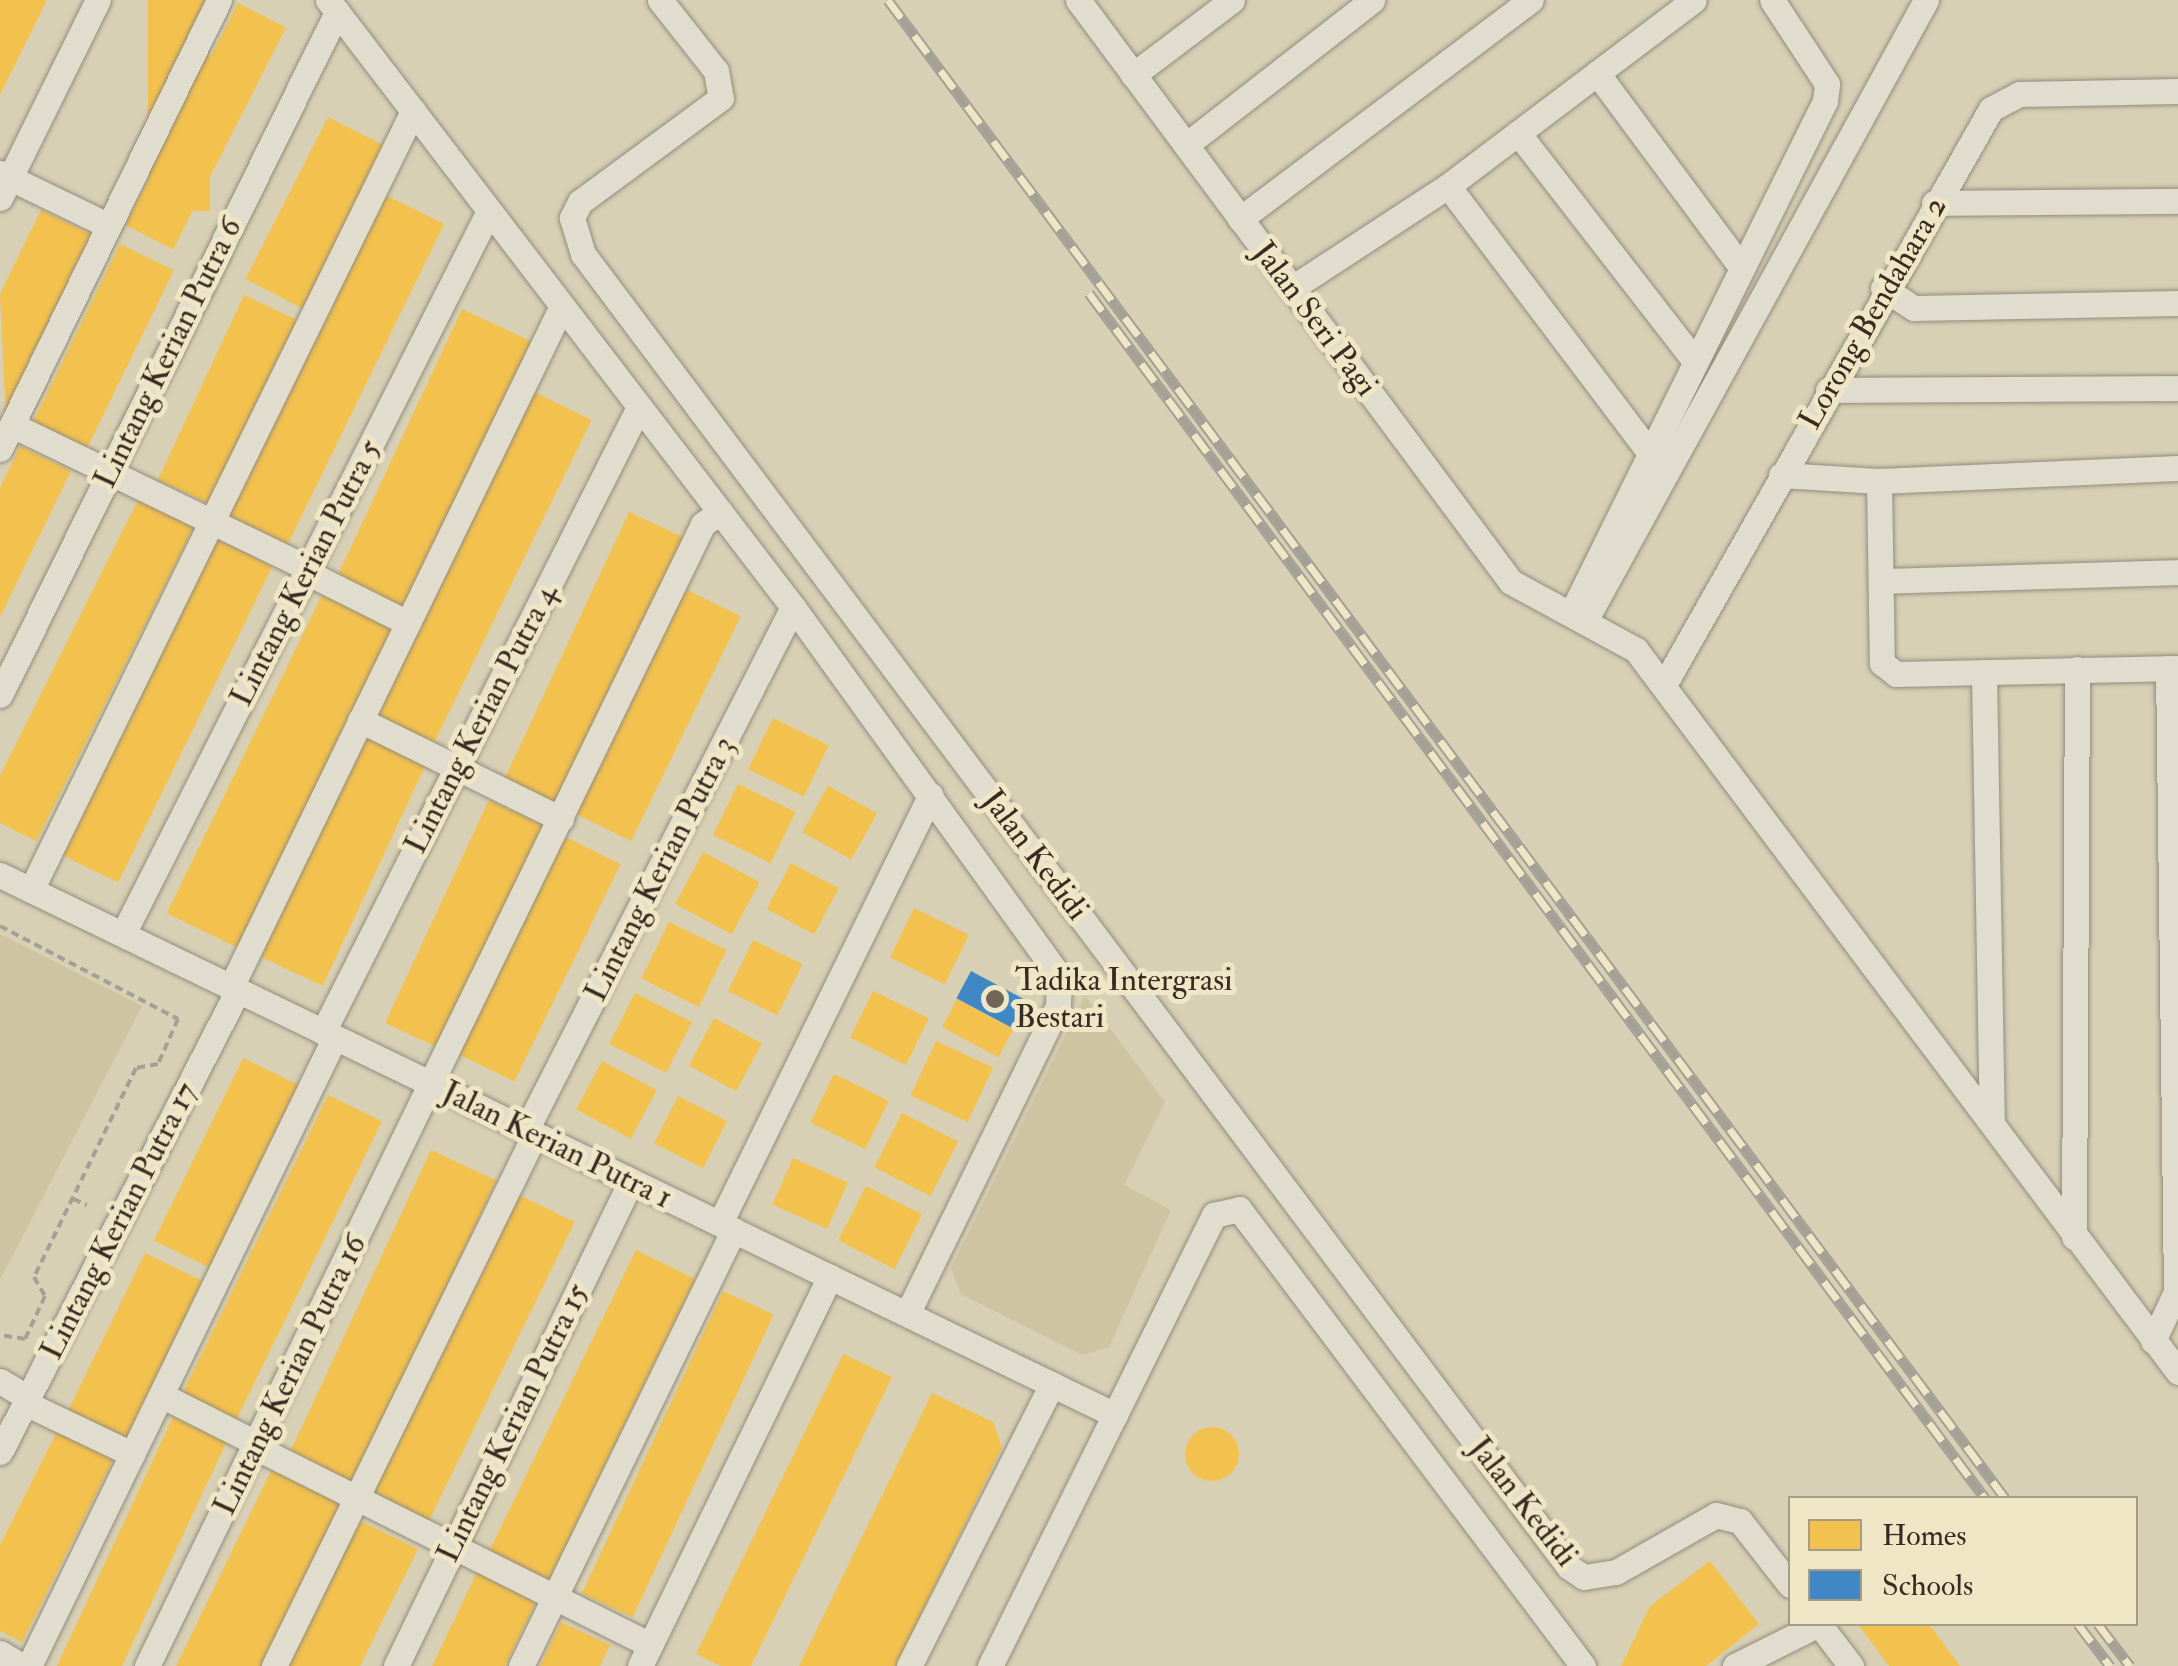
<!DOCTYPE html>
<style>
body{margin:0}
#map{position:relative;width:2178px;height:1666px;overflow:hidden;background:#d7d0b5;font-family:"IM FELL Double Pica",serif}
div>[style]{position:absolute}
.green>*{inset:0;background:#cfc4a1}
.homes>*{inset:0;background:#f2c14e;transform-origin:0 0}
.round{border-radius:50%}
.schools>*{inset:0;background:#3f88c5;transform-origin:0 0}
.path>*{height:4px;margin-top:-2px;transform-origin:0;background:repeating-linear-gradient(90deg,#a4a095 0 8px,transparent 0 13px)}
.roads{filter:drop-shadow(0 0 2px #928c7c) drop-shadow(0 0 2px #928c7c)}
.minor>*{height:25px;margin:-12.5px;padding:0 12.5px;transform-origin:12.5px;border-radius:12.5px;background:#e0dcce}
.rail>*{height:11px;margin-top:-5.5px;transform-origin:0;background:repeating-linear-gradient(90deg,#efe6c5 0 22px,#a4a095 0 44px);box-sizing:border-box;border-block:2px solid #a4a095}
.dots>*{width:28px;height:28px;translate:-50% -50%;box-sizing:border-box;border:5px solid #efe6c5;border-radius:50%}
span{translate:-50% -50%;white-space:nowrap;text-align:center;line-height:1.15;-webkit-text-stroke:10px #efe6c5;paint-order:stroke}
.street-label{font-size:32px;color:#382b23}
.poi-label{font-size:32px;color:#382b23}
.left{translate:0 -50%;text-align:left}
.legend{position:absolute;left:1788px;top:1496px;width:350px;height:130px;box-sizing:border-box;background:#efe6c5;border:2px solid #a69b84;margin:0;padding:12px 18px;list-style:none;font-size:30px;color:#382b23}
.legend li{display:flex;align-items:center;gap:20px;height:50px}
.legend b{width:50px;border:2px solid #a69b84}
</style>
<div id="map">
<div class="green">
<div style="clip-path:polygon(0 934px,142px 1006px,0 1280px)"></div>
<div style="clip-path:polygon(1085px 995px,1165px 1102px,1124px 1185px,1171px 1210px,1109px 1347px,1082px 1355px,961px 1294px,951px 1268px)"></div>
</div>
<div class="homes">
<div style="clip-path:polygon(0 0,47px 0,0 95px)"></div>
<div style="left:148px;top:0;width:62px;height:211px"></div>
<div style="left:238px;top:3px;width:54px;height:249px;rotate:27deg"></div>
<div style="left:328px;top:117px;width:65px;height:182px;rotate:27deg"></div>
<div style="left:383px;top:194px;width:68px;height:359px;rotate:26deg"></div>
<div style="clip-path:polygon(41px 210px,95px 236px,6px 418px,0 294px)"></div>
<div style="left:120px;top:244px;width:60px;height:200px;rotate:26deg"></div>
<div style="left:244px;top:295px;width:59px;height:204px;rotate:25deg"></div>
<div style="left:462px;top:309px;width:80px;height:296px;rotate:25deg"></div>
<div style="left:534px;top:392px;width:64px;height:360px;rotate:26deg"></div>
<div style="clip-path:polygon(20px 446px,71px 471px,0 617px,0 488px)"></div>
<div style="clip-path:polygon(138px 500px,194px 527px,36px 841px,0 823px,0 776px)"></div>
<div style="left:629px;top:512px;width:63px;height:296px;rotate:25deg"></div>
<div style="left:215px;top:538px;width:64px;height:352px;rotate:26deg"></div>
<div style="left:685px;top:589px;width:62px;height:250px;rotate:26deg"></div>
<div style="left:322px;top:595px;width:82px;height:354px;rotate:26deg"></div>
<div style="left:773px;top:718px;width:62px;height:57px;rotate:26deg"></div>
<div style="left:365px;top:734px;width:68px;height:246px;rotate:25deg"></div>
<div style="left:738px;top:784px;width:64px;height:57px;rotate:26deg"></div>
<div style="left:828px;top:786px;width:56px;height:53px;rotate:29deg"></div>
<div style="left:489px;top:800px;width:63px;height:246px;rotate:25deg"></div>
<div style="left:563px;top:836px;width:64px;height:242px;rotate:26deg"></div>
<div style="left:703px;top:852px;width:64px;height:59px;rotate:28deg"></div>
<div style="left:791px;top:863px;width:54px;height:52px;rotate:28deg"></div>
<div style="left:914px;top:908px;width:61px;height:55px;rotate:26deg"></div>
<div style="left:669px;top:922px;width:64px;height:63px;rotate:26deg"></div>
<div style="left:753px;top:940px;width:55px;height:57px;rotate:26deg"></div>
<div style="left:873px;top:991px;width:62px;height:52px;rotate:26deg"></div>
<div style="left:635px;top:993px;width:64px;height:57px;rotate:27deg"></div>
<div style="left:957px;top:999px;width:64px;height:32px;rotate:28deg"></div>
<div style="left:714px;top:1018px;width:54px;height:54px;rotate:28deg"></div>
<div style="left:936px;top:1041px;width:63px;height:60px;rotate:25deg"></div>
<div style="left:243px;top:1058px;width:64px;height:203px;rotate:26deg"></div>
<div style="left:602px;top:1061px;width:62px;height:55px;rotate:28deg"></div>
<div style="left:834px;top:1074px;width:61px;height:54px;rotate:26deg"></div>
<div style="left:328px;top:1095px;width:60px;height:336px;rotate:26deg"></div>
<div style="left:678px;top:1096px;width:55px;height:53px;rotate:27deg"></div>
<div style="left:902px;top:1113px;width:63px;height:61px;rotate:27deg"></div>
<div style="left:431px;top:1150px;width:72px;height:338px;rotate:25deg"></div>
<div style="left:793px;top:1158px;width:60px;height:51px;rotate:24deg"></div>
<div style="left:866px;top:1186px;width:63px;height:61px;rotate:27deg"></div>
<div style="left:517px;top:1194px;width:64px;height:334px;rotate:26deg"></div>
<div style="left:636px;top:1250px;width:66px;height:336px;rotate:26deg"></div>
<div style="left:145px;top:1253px;width:64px;height:180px;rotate:26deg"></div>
<div style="left:723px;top:1291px;width:56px;height:334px;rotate:25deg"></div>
<div style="clip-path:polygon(843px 1354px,892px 1377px,751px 1666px,721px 1666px,696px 1654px)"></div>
<div style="clip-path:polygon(932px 1393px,993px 1422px,1002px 1447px,896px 1666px,799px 1666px)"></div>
<div style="left:173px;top:1417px;width:59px;height:278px;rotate:25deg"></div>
<div class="round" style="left:1185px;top:1427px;width:54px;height:54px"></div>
<div style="clip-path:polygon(57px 1431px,114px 1458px,22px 1642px,0 1631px,0 1545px)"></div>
<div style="clip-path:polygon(273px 1467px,342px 1500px,262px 1666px,176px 1666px)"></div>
<div style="clip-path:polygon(358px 1520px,418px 1549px,360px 1666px,287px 1666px)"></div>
<div style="clip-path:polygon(1710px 1561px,1759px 1624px,1706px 1666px,1621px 1666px,1650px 1606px)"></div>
<div style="clip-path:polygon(478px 1570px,538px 1598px,505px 1666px,432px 1666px)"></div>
<div style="clip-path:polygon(561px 1622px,610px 1645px,600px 1666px,540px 1666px)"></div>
<div style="clip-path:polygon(1858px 1624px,1929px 1624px,1960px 1666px,1889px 1666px)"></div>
</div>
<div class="schools">
<div style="left:971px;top:971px;width:66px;height:31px;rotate:28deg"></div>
</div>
<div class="path">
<div style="left:0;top:926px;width:201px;rotate:27.6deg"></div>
<div style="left:178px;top:1019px;width:49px;rotate:114deg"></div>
<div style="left:158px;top:1064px;width:22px;rotate:170deg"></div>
<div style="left:136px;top:1068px;width:233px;rotate:116deg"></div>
<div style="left:34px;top:1277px;width:22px;rotate:60deg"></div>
<div style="left:45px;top:1296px;width:47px;rotate:114.9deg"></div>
<div style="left:25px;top:1339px;width:25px;rotate:-171deg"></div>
<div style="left:73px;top:1199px;width:15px;rotate:23deg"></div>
</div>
<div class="roads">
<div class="minor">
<div style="left:328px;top:0;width:765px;rotate:52.55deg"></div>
<div style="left:793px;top:607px;width:455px;rotate:54.2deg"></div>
<div style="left:1059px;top:976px;width:30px;rotate:92deg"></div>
<div style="left:1058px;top:1006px;width:343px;rotate:116.1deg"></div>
<div style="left:660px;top:0;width:90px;rotate:51.7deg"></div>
<div style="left:716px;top:71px;width:27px;rotate:80deg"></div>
<div style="left:721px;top:98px;width:175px;rotate:143.6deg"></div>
<div style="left:580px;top:202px;width:18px;rotate:117deg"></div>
<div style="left:572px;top:218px;width:38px;rotate:73deg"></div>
<div style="left:583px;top:254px;width:1642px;rotate:53.1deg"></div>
<div style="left:1569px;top:1567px;width:18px;rotate:34deg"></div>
<div style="left:1584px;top:1577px;width:32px;rotate:-9deg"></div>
<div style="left:1616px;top:1572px;width:115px;rotate:-29.7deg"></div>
<div style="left:1716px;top:1515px;width:25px;rotate:14deg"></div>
<div style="left:1740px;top:1521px;width:81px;rotate:52deg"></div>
<div style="left:1078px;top:0;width:725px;rotate:53.35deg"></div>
<div style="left:1511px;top:582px;width:142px;rotate:28.5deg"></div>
<div style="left:1636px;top:650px;width:903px;rotate:53.1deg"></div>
<div style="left:1597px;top:73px;width:242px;rotate:53.4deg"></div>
<div style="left:1133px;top:75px;width:124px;rotate:-37.1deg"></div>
<div style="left:1518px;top:133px;width:287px;rotate:52.2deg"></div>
<div style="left:1186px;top:145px;width:236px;rotate:-37.9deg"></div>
<div style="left:0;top:173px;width:121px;rotate:25.9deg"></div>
<div style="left:1448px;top:186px;width:328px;rotate:52.9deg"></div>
<div style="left:0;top:198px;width:221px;rotate:-63.7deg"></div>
<div style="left:1934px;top:203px;width:244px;rotate:-0.5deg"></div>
<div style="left:1240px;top:219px;width:364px;rotate:-37deg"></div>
<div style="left:1292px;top:288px;width:186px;rotate:-33.2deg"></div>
<div style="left:1448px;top:186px;width:308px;rotate:-37.1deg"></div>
<div style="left:1883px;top:288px;width:37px;rotate:33deg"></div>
<div style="left:1914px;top:308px;width:264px;rotate:-1.1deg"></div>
<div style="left:1828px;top:390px;width:350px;rotate:-0.3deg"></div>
<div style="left:12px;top:425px;width:329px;rotate:25.8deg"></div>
<div style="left:0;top:449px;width:500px;rotate:-64deg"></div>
<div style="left:1781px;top:475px;width:98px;rotate:3.5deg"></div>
<div style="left:1879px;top:481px;width:299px;rotate:-2.5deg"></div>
<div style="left:1879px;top:481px;width:182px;rotate:89.1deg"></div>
<div style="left:1882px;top:663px;width:18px;rotate:38deg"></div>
<div style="left:1896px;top:674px;width:282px;rotate:-1.2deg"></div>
<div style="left:306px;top:572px;width:114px;rotate:26.6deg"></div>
<div style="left:1881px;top:581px;width:297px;rotate:-1.7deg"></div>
<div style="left:1572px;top:612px;width:570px;rotate:-63.66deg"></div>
<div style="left:1825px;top:101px;width:17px;rotate:-83deg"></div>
<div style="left:1827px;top:84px;width:100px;rotate:-123.2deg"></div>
<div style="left:1586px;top:619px;width:706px;rotate:-61.22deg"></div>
<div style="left:1984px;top:672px;width:450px;rotate:89deg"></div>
<div style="left:1664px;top:685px;width:662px;rotate:-60.42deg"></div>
<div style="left:1991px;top:109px;width:32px;rotate:-28deg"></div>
<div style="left:2019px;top:94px;width:159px;rotate:-1.1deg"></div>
<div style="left:0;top:695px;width:762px;rotate:-63.74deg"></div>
<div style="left:360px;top:720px;width:224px;rotate:26.2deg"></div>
<div style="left:0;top:875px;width:1239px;rotate:25.84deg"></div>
<div style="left:31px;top:890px;width:868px;rotate:-63.88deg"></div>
<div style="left:123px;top:934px;width:810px;rotate:-63.15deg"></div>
<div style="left:231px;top:987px;width:757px;rotate:-64.08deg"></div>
<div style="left:323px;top:1032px;width:700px;rotate:-63.18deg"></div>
<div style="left:526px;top:1130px;width:587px;rotate:-62.95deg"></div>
<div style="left:720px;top:1223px;width:477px;rotate:-63.8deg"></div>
<div style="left:2074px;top:1237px;width:568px;rotate:-89.7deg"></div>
<div style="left:2153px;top:1341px;width:54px;rotate:-64.9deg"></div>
<div style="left:2176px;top:1292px;width:624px;rotate:-90.73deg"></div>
<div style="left:0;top:1381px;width:33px;rotate:31deg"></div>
<div style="left:161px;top:1395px;width:106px;rotate:26.8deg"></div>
<div style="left:25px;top:1403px;width:119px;rotate:25.5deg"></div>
<div style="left:255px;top:1447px;width:442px;rotate:26.6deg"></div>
<div style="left:0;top:1452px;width:520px;rotate:-62.74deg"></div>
<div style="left:1819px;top:1624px;width:53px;rotate:52.7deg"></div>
<div style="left:0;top:1653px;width:26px;rotate:31deg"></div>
<div style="left:29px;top:1666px;width:699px;rotate:-64.06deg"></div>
<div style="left:147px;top:1666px;width:1270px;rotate:-64.04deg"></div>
<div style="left:703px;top:524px;width:21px;rotate:-35deg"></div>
<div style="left:274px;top:1666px;width:593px;rotate:-63.87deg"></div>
<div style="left:396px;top:1666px;width:539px;rotate:-64.15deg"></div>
<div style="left:521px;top:1666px;width:485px;rotate:-64deg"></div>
<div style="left:640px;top:1666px;width:433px;rotate:-64deg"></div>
<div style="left:909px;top:1666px;width:316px;rotate:-63.1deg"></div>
<div style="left:990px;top:1666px;width:504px;rotate:-63.59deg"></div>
<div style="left:1214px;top:1215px;width:26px;rotate:-13deg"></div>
<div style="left:1239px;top:1209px;width:572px;rotate:53.03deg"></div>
<div style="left:1735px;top:1666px;width:94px;rotate:-26.6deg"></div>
</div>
</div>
<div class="rail">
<div style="left:888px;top:0;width:1869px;rotate:53.29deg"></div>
<div style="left:1089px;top:293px;width:1502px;rotate:53.37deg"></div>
<div style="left:2078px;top:1624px;width:53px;rotate:52.7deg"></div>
<div style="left:2098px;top:1624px;width:53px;rotate:52.7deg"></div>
</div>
<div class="dots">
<div style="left:995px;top:999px;background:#706556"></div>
</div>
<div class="street-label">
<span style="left:1873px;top:313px;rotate:-60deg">Lorong Bendahara 2</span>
<span style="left:1315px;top:319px;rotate:53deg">Jalan Seri Pagi</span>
<span style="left:168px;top:353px;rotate:-64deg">Lintang Kerian Putra 6</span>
<span style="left:306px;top:573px;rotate:-63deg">Lintang Kerian Putra 5</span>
<span style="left:481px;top:719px;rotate:-63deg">Lintang Kerian Putra 4</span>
<span style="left:1035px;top:855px;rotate:53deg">Jalan Kedidi</span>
<span style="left:660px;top:869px;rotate:-63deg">Lintang Kerian Putra 3</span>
<span style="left:557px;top:1145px;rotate:26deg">Jalan Kerian Putra 1</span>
<span style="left:119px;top:1221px;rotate:-63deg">Lintang Kerian Putra 17</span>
<span style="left:290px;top:1375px;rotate:-64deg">Lintang Kerian Putra 16</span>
<span style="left:513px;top:1423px;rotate:-64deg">Lintang Kerian Putra 15</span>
<span style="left:1523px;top:1502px;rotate:52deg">Jalan Kedidi</span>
</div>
<div class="poi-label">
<span class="left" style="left:1015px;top:999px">Tadika Intergrasi<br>Bestari</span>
</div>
<ul class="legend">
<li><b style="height:28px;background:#f2c14e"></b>Homes</li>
<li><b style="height:28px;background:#3f88c5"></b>Schools</li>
</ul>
</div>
